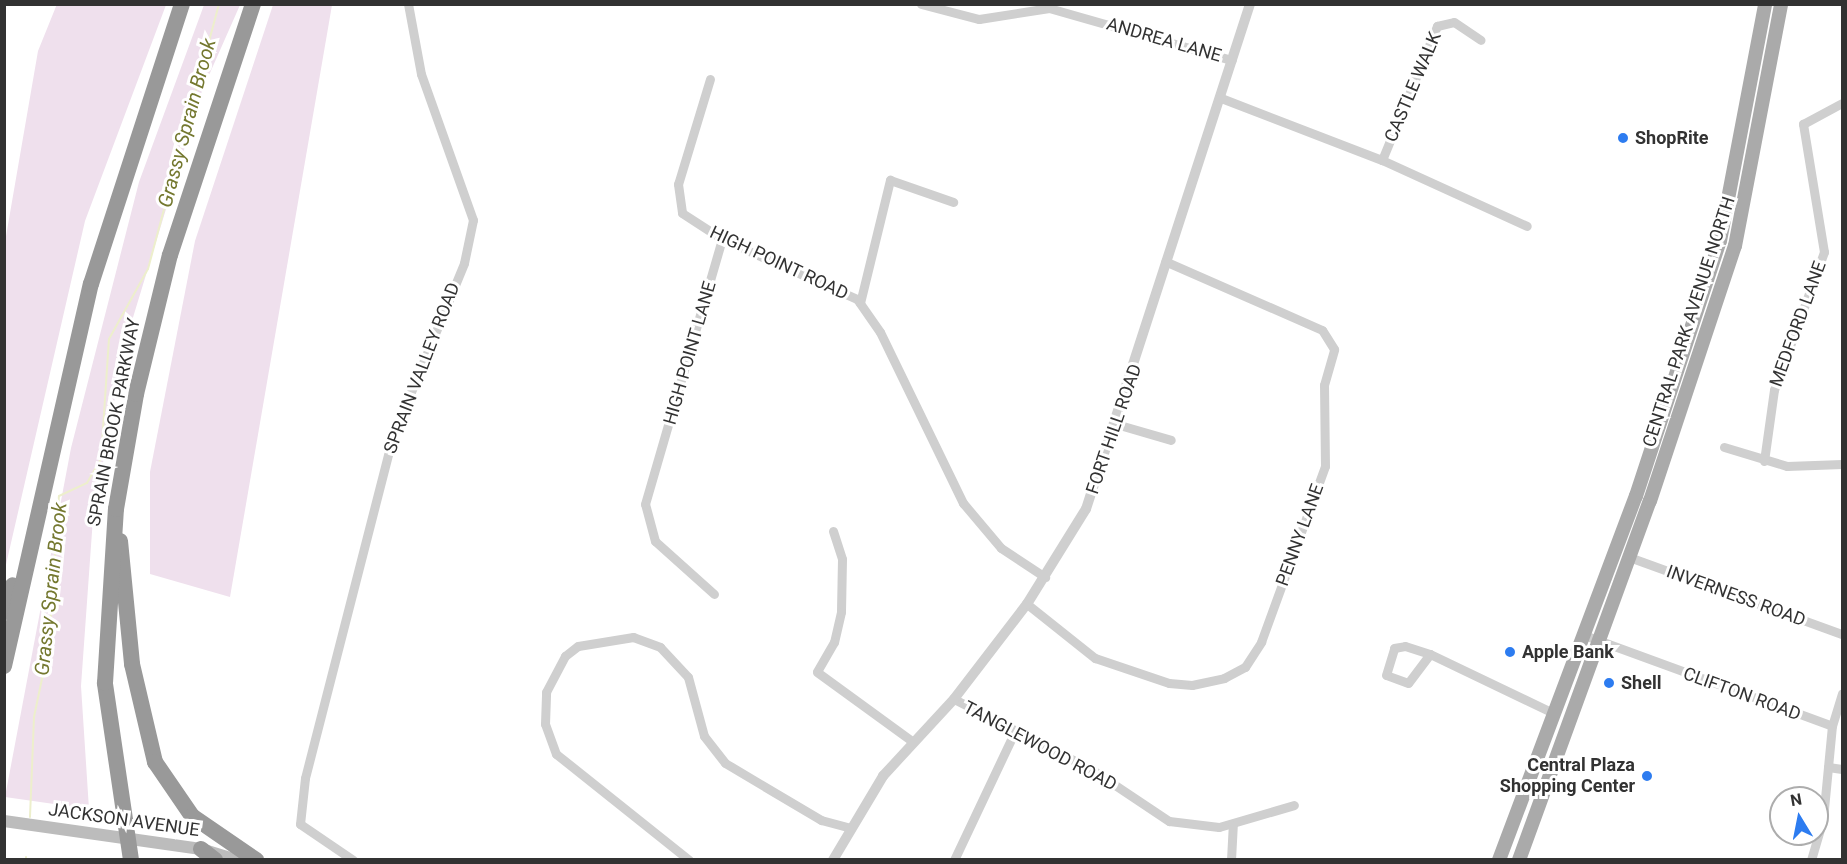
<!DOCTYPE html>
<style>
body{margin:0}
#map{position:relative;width:1847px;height:864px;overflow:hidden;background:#fff;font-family:Roboto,sans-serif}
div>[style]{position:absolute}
.green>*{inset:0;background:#efe0ed}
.stream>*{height:2px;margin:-1px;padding:0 1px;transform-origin:1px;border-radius:1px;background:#edefcc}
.minor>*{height:9px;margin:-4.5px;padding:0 4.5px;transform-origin:4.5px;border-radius:4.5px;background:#cfcfcf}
.tertiary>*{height:10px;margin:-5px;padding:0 5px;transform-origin:5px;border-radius:5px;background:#cfcfcf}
.secondary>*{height:12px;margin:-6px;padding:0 6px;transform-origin:6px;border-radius:6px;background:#bcbcbc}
.primary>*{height:14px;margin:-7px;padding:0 7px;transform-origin:7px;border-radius:7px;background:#aaa}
.motorway>*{height:16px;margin:-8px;padding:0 8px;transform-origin:8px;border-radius:8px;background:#999}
.dots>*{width:16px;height:16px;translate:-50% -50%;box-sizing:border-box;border:3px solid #fff;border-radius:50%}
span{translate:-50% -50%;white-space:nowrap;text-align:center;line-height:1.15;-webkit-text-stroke:6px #fff;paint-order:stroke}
.street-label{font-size:18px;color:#323232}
.poi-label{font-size:18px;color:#323232;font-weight:700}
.left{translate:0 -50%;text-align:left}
.right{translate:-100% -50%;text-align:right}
.water-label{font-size:20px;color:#74782f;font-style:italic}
.frame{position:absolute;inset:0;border:6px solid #323232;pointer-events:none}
.north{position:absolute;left:1769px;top:786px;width:60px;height:60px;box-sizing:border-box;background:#fff;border:2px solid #adadad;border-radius:50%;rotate:350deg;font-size:16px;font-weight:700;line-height:24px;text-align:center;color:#323232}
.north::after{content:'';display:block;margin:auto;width:21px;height:27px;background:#2d7cf0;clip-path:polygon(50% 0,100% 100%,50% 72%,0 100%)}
</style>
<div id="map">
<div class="green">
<div style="clip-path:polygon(57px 4px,166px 5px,85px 221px,5px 569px,5px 242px,38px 51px)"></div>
<div style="clip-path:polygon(204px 5px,240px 5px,202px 91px,124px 347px,93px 518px,81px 686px,89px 809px,5px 797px,71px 448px,139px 182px)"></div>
<div style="clip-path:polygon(273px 5px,332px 5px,230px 597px,150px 574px,150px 472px,195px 241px)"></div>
</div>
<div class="stream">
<div style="left:30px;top:817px;width:100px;rotate:-87.7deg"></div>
<div style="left:34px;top:717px;width:74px;rotate:-78.2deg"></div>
<div style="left:49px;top:645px;width:149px;rotate:-86.2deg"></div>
<div style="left:59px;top:496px;width:31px;rotate:-25deg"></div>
<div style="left:87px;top:483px;width:28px;rotate:-60deg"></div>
<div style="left:101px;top:459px;width:120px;rotate:-86.2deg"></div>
<div style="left:109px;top:339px;width:80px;rotate:-60.9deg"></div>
<div style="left:148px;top:269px;width:274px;rotate:-75deg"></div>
<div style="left:26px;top:860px;width:3px;rotate:-90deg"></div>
</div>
<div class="minor">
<div style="left:921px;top:4px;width:60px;rotate:14.5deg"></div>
<div style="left:979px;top:19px;width:71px;rotate:-8.9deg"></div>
<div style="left:1049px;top:8px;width:190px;rotate:15.9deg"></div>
<div style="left:710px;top:79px;width:110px;rotate:106.9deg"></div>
<div style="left:678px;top:184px;width:29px;rotate:82deg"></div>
<div style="left:682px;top:213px;width:48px;rotate:33deg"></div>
<div style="left:722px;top:239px;width:148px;rotate:24deg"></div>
<div style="left:857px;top:299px;width:40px;rotate:55.1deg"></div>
<div style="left:880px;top:332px;width:190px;rotate:64.1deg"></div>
<div style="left:963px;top:503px;width:59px;rotate:49.8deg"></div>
<div style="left:1001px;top:548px;width:53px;rotate:33.4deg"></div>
<div style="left:1221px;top:98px;width:173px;rotate:21.1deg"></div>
<div style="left:1382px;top:160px;width:159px;rotate:24.5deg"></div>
<div style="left:1382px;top:160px;width:145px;rotate:-67.7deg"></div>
<div style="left:1437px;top:26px;width:17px;rotate:-13deg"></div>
<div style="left:1454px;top:22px;width:32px;rotate:34deg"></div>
<div style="left:860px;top:303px;width:127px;rotate:-76.3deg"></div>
<div style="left:890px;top:180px;width:67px;rotate:19.2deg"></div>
<div style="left:1116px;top:424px;width:57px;rotate:16.2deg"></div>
<div style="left:1724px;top:447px;width:66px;rotate:16.8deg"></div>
<div style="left:1787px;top:466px;width:55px;rotate:-2.1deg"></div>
<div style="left:1764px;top:461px;width:72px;rotate:-82deg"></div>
<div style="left:1774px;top:390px;width:147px;rotate:-70.1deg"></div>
<div style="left:1824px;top:252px;width:130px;rotate:-99.3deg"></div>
<div style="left:1803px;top:124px;width:44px;rotate:-28.3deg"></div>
<div style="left:833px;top:531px;width:29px;rotate:72deg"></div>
<div style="left:842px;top:559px;width:53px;rotate:91.1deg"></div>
<div style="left:841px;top:612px;width:31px;rotate:103deg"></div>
<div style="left:834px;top:642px;width:34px;rotate:120deg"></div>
<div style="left:817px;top:672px;width:117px;rotate:36deg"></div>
<div style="left:1629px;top:557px;width:226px;rotate:19.9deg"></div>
<div style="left:714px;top:594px;width:79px;rotate:-138.1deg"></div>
<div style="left:655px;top:541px;width:38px;rotate:-105deg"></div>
<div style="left:645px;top:504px;width:276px;rotate:-73.8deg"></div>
<div style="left:1027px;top:604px;width:87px;rotate:38.5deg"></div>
<div style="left:1095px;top:658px;width:78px;rotate:18.7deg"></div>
<div style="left:1169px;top:683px;width:23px;rotate:5deg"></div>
<div style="left:1192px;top:685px;width:33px;rotate:-12deg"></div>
<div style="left:1224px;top:678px;width:24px;rotate:-28deg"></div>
<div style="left:1245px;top:667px;width:30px;rotate:-57deg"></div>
<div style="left:1261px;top:642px;width:187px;rotate:-70deg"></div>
<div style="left:1325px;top:466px;width:81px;rotate:-90.7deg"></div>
<div style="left:1324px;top:385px;width:37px;rotate:-74deg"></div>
<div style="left:1334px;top:349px;width:22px;rotate:-122deg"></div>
<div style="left:1322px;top:330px;width:171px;rotate:-156.3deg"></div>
<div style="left:1584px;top:635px;width:264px;rotate:20.1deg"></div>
<div style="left:1430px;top:654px;width:36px;rotate:127deg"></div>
<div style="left:1408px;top:683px;width:23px;rotate:-160deg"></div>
<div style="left:1386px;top:675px;width:28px;rotate:-73deg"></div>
<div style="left:1394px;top:648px;width:11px;rotate:-10deg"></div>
<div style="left:1405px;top:646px;width:26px;rotate:18deg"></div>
<div style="left:1430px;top:654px;width:136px;rotate:25.6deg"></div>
<div style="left:954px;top:699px;width:154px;rotate:27.1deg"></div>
<div style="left:1091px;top:769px;width:94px;rotate:33.7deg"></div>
<div style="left:1169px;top:821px;width:50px;rotate:6.8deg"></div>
<div style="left:1219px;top:827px;width:78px;rotate:-16.3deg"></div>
<div style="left:1828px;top:767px;width:14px;rotate:8deg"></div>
<div style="left:353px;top:860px;width:64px;rotate:-145.8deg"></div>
<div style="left:300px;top:824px;width:46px;rotate:-83.8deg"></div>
<div style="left:305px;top:778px;width:351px;rotate:-75.6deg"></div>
<div style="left:392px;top:438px;width:189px;rotate:-67.6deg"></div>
<div style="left:464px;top:263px;width:44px;rotate:-78.2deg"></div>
<div style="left:473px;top:220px;width:155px;rotate:-109.6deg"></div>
<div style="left:421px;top:74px;width:71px;rotate:-100.5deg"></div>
<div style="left:689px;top:860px;width:170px;rotate:-141.4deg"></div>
<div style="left:556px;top:754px;width:32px;rotate:-110deg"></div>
<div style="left:545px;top:724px;width:32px;rotate:-88deg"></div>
<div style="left:546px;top:692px;width:41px;rotate:-62.2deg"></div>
<div style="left:565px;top:656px;width:16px;rotate:-38deg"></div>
<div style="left:578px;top:646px;width:56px;rotate:-9.3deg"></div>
<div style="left:633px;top:637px;width:29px;rotate:20deg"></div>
<div style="left:660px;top:647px;width:41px;rotate:47deg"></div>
<div style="left:688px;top:677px;width:61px;rotate:74.8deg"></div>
<div style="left:704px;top:736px;width:34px;rotate:52deg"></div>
<div style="left:725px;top:763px;width:112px;rotate:30.7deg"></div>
<div style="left:821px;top:820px;width:31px;rotate:15deg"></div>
<div style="left:954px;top:860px;width:140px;rotate:-64.7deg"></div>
<div style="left:1231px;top:860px;width:35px;rotate:-87deg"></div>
<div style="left:1811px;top:860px;width:43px;rotate:-73.7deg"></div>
<div style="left:1823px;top:819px;width:93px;rotate:-84.5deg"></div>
<div style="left:1832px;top:726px;width:34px;rotate:-73deg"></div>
</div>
<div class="tertiary">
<div style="left:833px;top:860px;width:98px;rotate:-59.2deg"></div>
<div style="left:883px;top:776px;width:105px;rotate:-47.3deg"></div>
<div style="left:954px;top:699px;width:120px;rotate:-52.5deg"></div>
<div style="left:1027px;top:604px;width:112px;rotate:-58.2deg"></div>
<div style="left:1086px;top:509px;width:531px;rotate:-72.01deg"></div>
</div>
<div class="secondary">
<div style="left:4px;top:821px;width:199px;rotate:8.1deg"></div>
<div style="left:201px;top:849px;width:39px;rotate:17deg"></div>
</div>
<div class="primary">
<div style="left:1499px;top:860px;width:389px;rotate:-69.4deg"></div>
<div style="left:1636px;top:496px;width:268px;rotate:-71.8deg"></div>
<div style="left:1720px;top:241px;width:241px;rotate:-79.2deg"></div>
<div style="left:1519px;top:860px;width:382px;rotate:-70deg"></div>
<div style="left:1650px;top:501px;width:269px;rotate:-71.6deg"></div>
<div style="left:1735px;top:246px;width:246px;rotate:-79.2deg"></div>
</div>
<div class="motorway">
<div style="left:120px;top:541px;width:124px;rotate:84.4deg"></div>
<div style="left:132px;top:664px;width:101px;rotate:76.8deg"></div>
<div style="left:155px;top:762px;width:65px;rotate:55.6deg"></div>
<div style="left:192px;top:816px;width:78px;rotate:34.5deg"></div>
<div style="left:4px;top:612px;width:28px;rotate:-72deg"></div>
<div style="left:4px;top:666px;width:392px;rotate:-77.2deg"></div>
<div style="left:91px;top:284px;width:294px;rotate:-72deg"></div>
<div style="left:201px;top:849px;width:18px;rotate:38deg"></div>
<div style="left:131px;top:860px;width:179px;rotate:-98.4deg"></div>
<div style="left:105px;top:683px;width:174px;rotate:-86.4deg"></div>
<div style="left:116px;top:509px;width:117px;rotate:-80.1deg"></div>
<div style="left:136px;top:394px;width:143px;rotate:-76.3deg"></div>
<div style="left:170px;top:255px;width:264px;rotate:-71.7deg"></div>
</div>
<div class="dots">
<div style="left:1623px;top:138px;background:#2d7cf0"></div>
<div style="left:1510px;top:652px;background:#2d7cf0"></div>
<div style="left:1609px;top:683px;background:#2d7cf0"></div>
<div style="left:1647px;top:776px;background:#2d7cf0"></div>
</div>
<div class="street-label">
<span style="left:1164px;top:40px;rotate:16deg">ANDREA LANE</span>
<span style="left:1413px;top:87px;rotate:-67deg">CASTLE WALK</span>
<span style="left:779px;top:263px;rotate:25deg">HIGH POINT ROAD</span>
<span style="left:1689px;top:322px;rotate:-72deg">CENTRAL PARK AVENUE NORTH</span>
<span style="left:1798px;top:324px;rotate:-70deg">MEDFORD LANE</span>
<span style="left:690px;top:353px;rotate:-74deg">HIGH POINT LANE</span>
<span style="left:422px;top:368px;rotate:-69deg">SPRAIN VALLEY ROAD</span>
<span style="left:114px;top:422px;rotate:-79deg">SPRAIN BROOK PARKWAY</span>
<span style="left:1114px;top:429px;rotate:-71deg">FORT HILL ROAD</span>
<span style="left:1300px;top:535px;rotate:-70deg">PENNY LANE</span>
<span style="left:1736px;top:596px;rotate:20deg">INVERNESS ROAD</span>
<span style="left:1742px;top:694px;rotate:20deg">CLIFTON ROAD</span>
<span style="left:1040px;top:746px;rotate:28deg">TANGLEWOOD ROAD</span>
<span style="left:124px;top:820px;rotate:8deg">JACKSON AVENUE</span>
</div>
<div class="poi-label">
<span class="left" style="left:1635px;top:138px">ShopRite</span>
<span class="left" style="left:1522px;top:652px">Apple Bank</span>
<span class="left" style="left:1621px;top:683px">Shell</span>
<span class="right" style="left:1635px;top:776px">Central Plaza<br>Shopping Center</span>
</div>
<div class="water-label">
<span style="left:187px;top:123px;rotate:-75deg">Grassy Sprain Brook</span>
<span style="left:51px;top:589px;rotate:-84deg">Grassy Sprain Brook</span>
</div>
<div class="frame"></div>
<div class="north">N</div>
</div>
